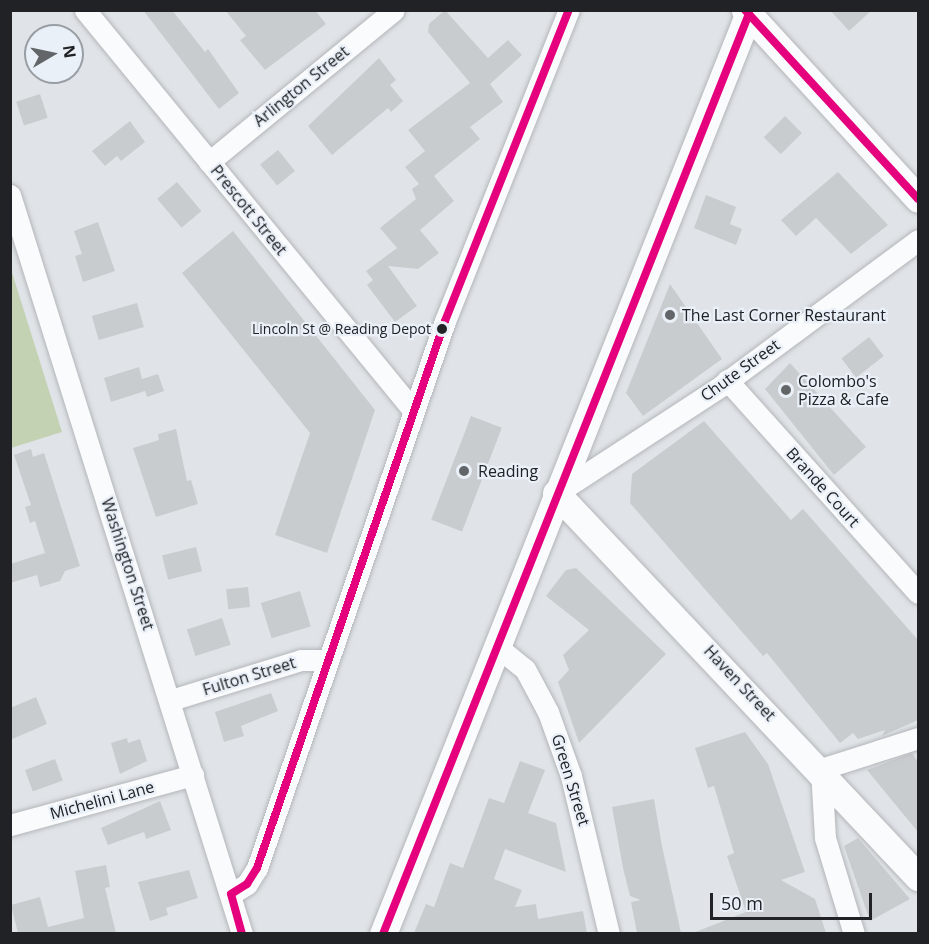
<!DOCTYPE html>
<style>
body{margin:0}
#map{position:relative;width:929px;height:944px;overflow:hidden;background:#e0e4e8;font-family:"Open Sans",sans-serif}
div>[style]{position:absolute}
.green>*{inset:0;background:#c4d2b4}
.building>*{inset:0;background:#c9cccf;transform-origin:0 0}
.roads{filter:drop-shadow(0 0 2px #b3b6b9) drop-shadow(0 0 2px #b3b6b9)}
.minor>*{height:21px;margin:-10.5px;padding:0 10.5px;transform-origin:10.5px;border-radius:10.5px;background:#fafbfc}
.tertiary>*{height:27px;margin:-13.5px;padding:0 13.5px;transform-origin:13.5px;border-radius:13.5px;background:#fafbfc}
.bus-1>*{height:8px;margin:-4px;padding:0 4px;transform-origin:4px;border-radius:4px;background:#e5007d}
.dots>*{width:16px;height:16px;translate:-50% -50%;box-sizing:border-box;border:3px solid #eaf0f8;border-radius:50%}
span{translate:-50% -50%;white-space:nowrap;text-align:center;line-height:1.15;-webkit-text-stroke:4.5px #eaf0f8;paint-order:stroke}
.bus-label{font-size:14px;color:#202225}
.right{translate:-100% -50%;text-align:right}
.street-label{font-size:16px;color:#202225}
.poi-label{font-size:16px;color:#202225}
.left{translate:0 -50%;text-align:left}
.frame{position:absolute;inset:0;border:12px solid #202225;pointer-events:none}
.north{position:absolute;left:24px;top:24px;width:60px;height:60px;box-sizing:border-box;background:#eaf0f8;border:2px solid #999ea4;border-radius:50%;rotate:81deg;font-size:16px;font-weight:700;line-height:24px;text-align:center;color:#202225}
.north::after{content:'';display:block;margin:auto;width:21px;height:27px;background:#636669;clip-path:polygon(50% 0,100% 100%,50% 72%,0 100%)}
.scale{position:absolute;left:710px;top:893px;width:162px;height:27px;box-sizing:border-box;border:3px solid #202225;border-top:0;padding-left:8px;font-size:18px;line-height:21px;white-space:nowrap;color:#202225;-webkit-text-stroke:4px #eaf0f8;paint-order:stroke}
</style>
<div id="map">
<div class="green">
<div style="clip-path:polygon(10px 266px,62px 432px,11px 448px,10px 448px)"></div>
</div>
<div class="building">
<div style="clip-path:polygon(143px 10px,172px 10px,205px 52px,208px 49px,239px 93px,219px 109px)"></div>
<div style="clip-path:polygon(225px 10px,315px 10px,326px 24px,265px 70px,240px 40px,246px 36px)"></div>
<div style="clip-path:polygon(445px 10px,488px 58px,508px 40px,522px 55px,490px 84px,503px 102px,470px 127px,480px 139px,434px 176px,454px 201px,420px 230px,439px 253px,418px 269px,388px 266px,417px 306px,395px 322px,367px 285px,373px 280px,366px 271px,397px 248px,380px 228px,416px 199px,412px 189px,419px 184px,405px 167px,425px 151px,408px 130px,470px 83px,428px 32px,429px 24px)"></div>
<div style="clip-path:polygon(830px 10px,872px 10px,849px 31px)"></div>
<div style="clip-path:polygon(379px 58px,396px 80px,390px 85px,403px 101px,391px 112px,388px 108px,332px 155px,308px 126px)"></div>
<div style="left:40px;top:94px;width:25px;height:25px;rotate:72deg"></div>
<div style="left:785px;top:116px;width:24px;height:30px;rotate:45deg"></div>
<div style="clip-path:polygon(130px 121px,145px 142px,121px 161px,117px 156px,105px 166px,92px 151px)"></div>
<div style="left:278px;top:150px;width:27px;height:23px;rotate:51deg"></div>
<div style="clip-path:polygon(838px 172px,888px 225px,851px 254px,816px 218px,796px 236px,781px 220px)"></div>
<div style="left:177px;top:182px;width:38px;height:26px;rotate:50deg"></div>
<div style="clip-path:polygon(706px 195px,736px 207px,730px 224px,742px 229px,736px 245px,694px 228px)"></div>
<div style="clip-path:polygon(98px 222px,115px 271px,83px 282px,75px 256px,82px 254px,74px 231px)"></div>
<div style="clip-path:polygon(233px 231px,375px 410px,327px 553px,275px 535px,310px 433px,182px 273px)"></div>
<div style="clip-path:polygon(670px 284px,722px 359px,643px 416px,626px 393px)"></div>
<div style="left:137px;top:303px;width:25px;height:47px;rotate:74deg"></div>
<div style="left:869px;top:337px;width:24px;height:35px;rotate:52deg"></div>
<div style="clip-path:polygon(790px 363px,866px 447px,834px 475px,765px 389px)"></div>
<div style="clip-path:polygon(139px 367px,142px 379px,158px 374px,164px 391px,147px 397px,145px 391px,111px 402px,104px 378px)"></div>
<div style="left:471px;top:416px;width:33px;height:111px;rotate:21deg"></div>
<div style="clip-path:polygon(704px 421px,791px 520px,803px 509px,918px 640px,918px 720px,882px 736px,885px 730px,858px 739px,853px 733px,840px 743px,767px 653px,763px 656px,630px 503px,632px 474px)"></div>
<div style="clip-path:polygon(176px 429px,187px 481px,191px 480px,198px 504px,156px 517px,133px 448px,159px 440px,158px 434px)"></div>
<div style="clip-path:polygon(31px 449px,33px 457px,44px 453px,80px 566px,65px 571px,60px 581px,40px 587px,37px 575px,10px 583px,10px 564px,45px 553px,35px 521px,30px 523px,25px 507px,31px 505px,14px 455px)"></div>
<div style="left:196px;top:547px;width:25px;height:35px;rotate:76deg"></div>
<div style="clip-path:polygon(576px 568px,666px 654px,579px 743px,558px 682px,569px 670px,563px 655px,589px 630px,546px 596px,566px 570px)"></div>
<div style="left:248px;top:587px;width:20px;height:22px;rotate:84deg"></div>
<div style="left:300px;top:591px;width:37px;height:41px;rotate:73deg"></div>
<div style="left:222px;top:618px;width:28px;height:37px;rotate:72deg"></div>
<div style="clip-path:polygon(271px 693px,278px 711px,241px 726px,244px 736px,224px 742px,215px 712px)"></div>
<div style="clip-path:polygon(36px 697px,47px 724px,10px 740px,10px 708px)"></div>
<div style="clip-path:polygon(745px 732px,768px 764px,805px 872px,781px 880px,815px 899px,826px 933px,693px 933px,746px 912px,727px 856px,734px 853px,714px 786px,708px 788px,695px 748px)"></div>
<div style="clip-path:polygon(127px 738px,128px 743px,140px 739px,147px 761px,120px 774px,111px 743px)"></div>
<div style="clip-path:polygon(912px 753px,918px 762px,918px 832px,867px 770px)"></div>
<div style="left:55px;top:759px;width:23px;height:32px;rotate:70deg"></div>
<div style="clip-path:polygon(520px 761px,545px 770px,528px 813px,556px 823px,566px 872px,505px 849px,494px 879px,522px 890px,515px 907px,536px 904px,538px 919px,583px 911px,587px 933px,414px 933px,426px 904px,434px 907px,450px 863px,463px 868px,489px 798px,504px 803px)"></div>
<div style="clip-path:polygon(654px 799px,662px 846px,681px 933px,637px 933px,631px 902px,641px 900px,630px 896px,623px 868px,612px 807px)"></div>
<div style="clip-path:polygon(160px 801px,171px 830px,146px 839px,144px 832px,108px 845px,101px 828px)"></div>
<div style="clip-path:polygon(858px 838px,910px 899px,870px 921px,844px 846px)"></div>
<div style="clip-path:polygon(106px 865px,110px 887px,105px 888px,116px 933px,18px 933px,11px 905px,40px 897px,48px 927px,84px 918px,75px 871px)"></div>
<div style="clip-path:polygon(189px 870px,198px 898px,166px 908px,168px 915px,150px 921px,138px 882px)"></div>
</div>
<div class="roads">
<div class="minor">
<div style="left:85px;top:10px;width:517px;rotate:50.65deg"></div>
<div style="left:209px;top:162px;width:239px;rotate:-39.4deg"></div>
<div style="left:10px;top:195px;width:775px;rotate:72.57deg"></div>
<div style="left:727px;top:380px;width:286px;rotate:48.1deg"></div>
<div style="left:557px;top:493px;width:196px;rotate:-33.1deg"></div>
<div style="left:721px;top:386px;width:245px;rotate:-36.5deg"></div>
<div style="left:495px;top:645px;width:38px;rotate:39deg"></div>
<div style="left:525px;top:669px;width:49px;rotate:61.9deg"></div>
<div style="left:548px;top:712px;width:68px;rotate:70.2deg"></div>
<div style="left:571px;top:776px;width:163px;rotate:76.5deg"></div>
<div style="left:171px;top:700px;width:136px;rotate:-17.1deg"></div>
<div style="left:301px;top:660px;width:27px"></div>
<div style="left:10px;top:825px;width:190px;rotate:-15.3deg"></div>
<div style="left:231px;top:894px;width:19px;rotate:-32deg"></div>
<div style="left:247px;top:884px;width:19px;rotate:-58deg"></div>
<div style="left:257px;top:868px;width:578px;rotate:-71.03deg"></div>
<div style="left:445px;top:321px;width:335px;rotate:-68.3deg"></div>
<div style="left:854px;top:934px;width:100px;rotate:-106.8deg"></div>
<div style="left:825px;top:838px;width:69px;rotate:-93.3deg"></div>
<div style="left:821px;top:769px;width:102px;rotate:-17.7deg"></div>
</div>
<div class="tertiary">
<div style="left:745px;top:10px;width:256px;rotate:47.5deg"></div>
<div style="left:556px;top:493px;width:528px;rotate:46.69deg"></div>
<div style="left:383px;top:934px;width:994px;rotate:-68.34deg"></div>
</div>
</div>
<div class="bus-1">
<div style="left:745px;top:10px;width:256px;rotate:47.5deg"></div>
<div style="left:242px;top:934px;width:41px;rotate:-105.4deg"></div>
<div style="left:231px;top:894px;width:19px;rotate:-32deg"></div>
<div style="left:247px;top:884px;width:19px;rotate:-58deg"></div>
<div style="left:257px;top:868px;width:578px;rotate:-71.03deg"></div>
<div style="left:445px;top:321px;width:335px;rotate:-68.3deg"></div>
<div style="left:383px;top:934px;width:990px;rotate:-68.31deg"></div>
</div>
<div class="dots">
<div style="left:670px;top:315px;background:#636669"></div>
<div style="left:442px;top:329px;background:#202225"></div>
<div style="left:786px;top:390px;background:#636669"></div>
<div style="left:464px;top:471px;background:#636669"></div>
</div>
<div class="bus-label">
<span class="right" style="left:431px;top:329px">Lincoln St @ Reading Depot</span>
</div>
<div class="street-label">
<span style="left:301px;top:86px;rotate:-39deg">Arlington Street</span>
<span style="left:249px;top:210px;rotate:51deg">Prescott Street</span>
<span style="left:740px;top:370px;rotate:-36deg">Chute Street</span>
<span style="left:823px;top:487px;rotate:48deg">Brande Court</span>
<span style="left:128px;top:564px;rotate:72deg">Washington Street</span>
<span style="left:249px;top:676px;rotate:-17deg">Fulton Street</span>
<span style="left:740px;top:683px;rotate:47deg">Haven Street</span>
<span style="left:571px;top:780px;rotate:73deg">Green Street</span>
<span style="left:102px;top:800px;rotate:-15deg">Michelini Lane</span>
</div>
<div class="poi-label">
<span class="left" style="left:682px;top:315px">The Last Corner Restaurant</span>
<span class="left" style="left:798px;top:390px">Colombo's<br>Pizza &amp; Cafe</span>
<span class="left" style="left:478px;top:471px">Reading</span>
</div>
<div class="frame"></div>
<div class="north">N</div>
<div class="scale">50 m</div>
</div>
